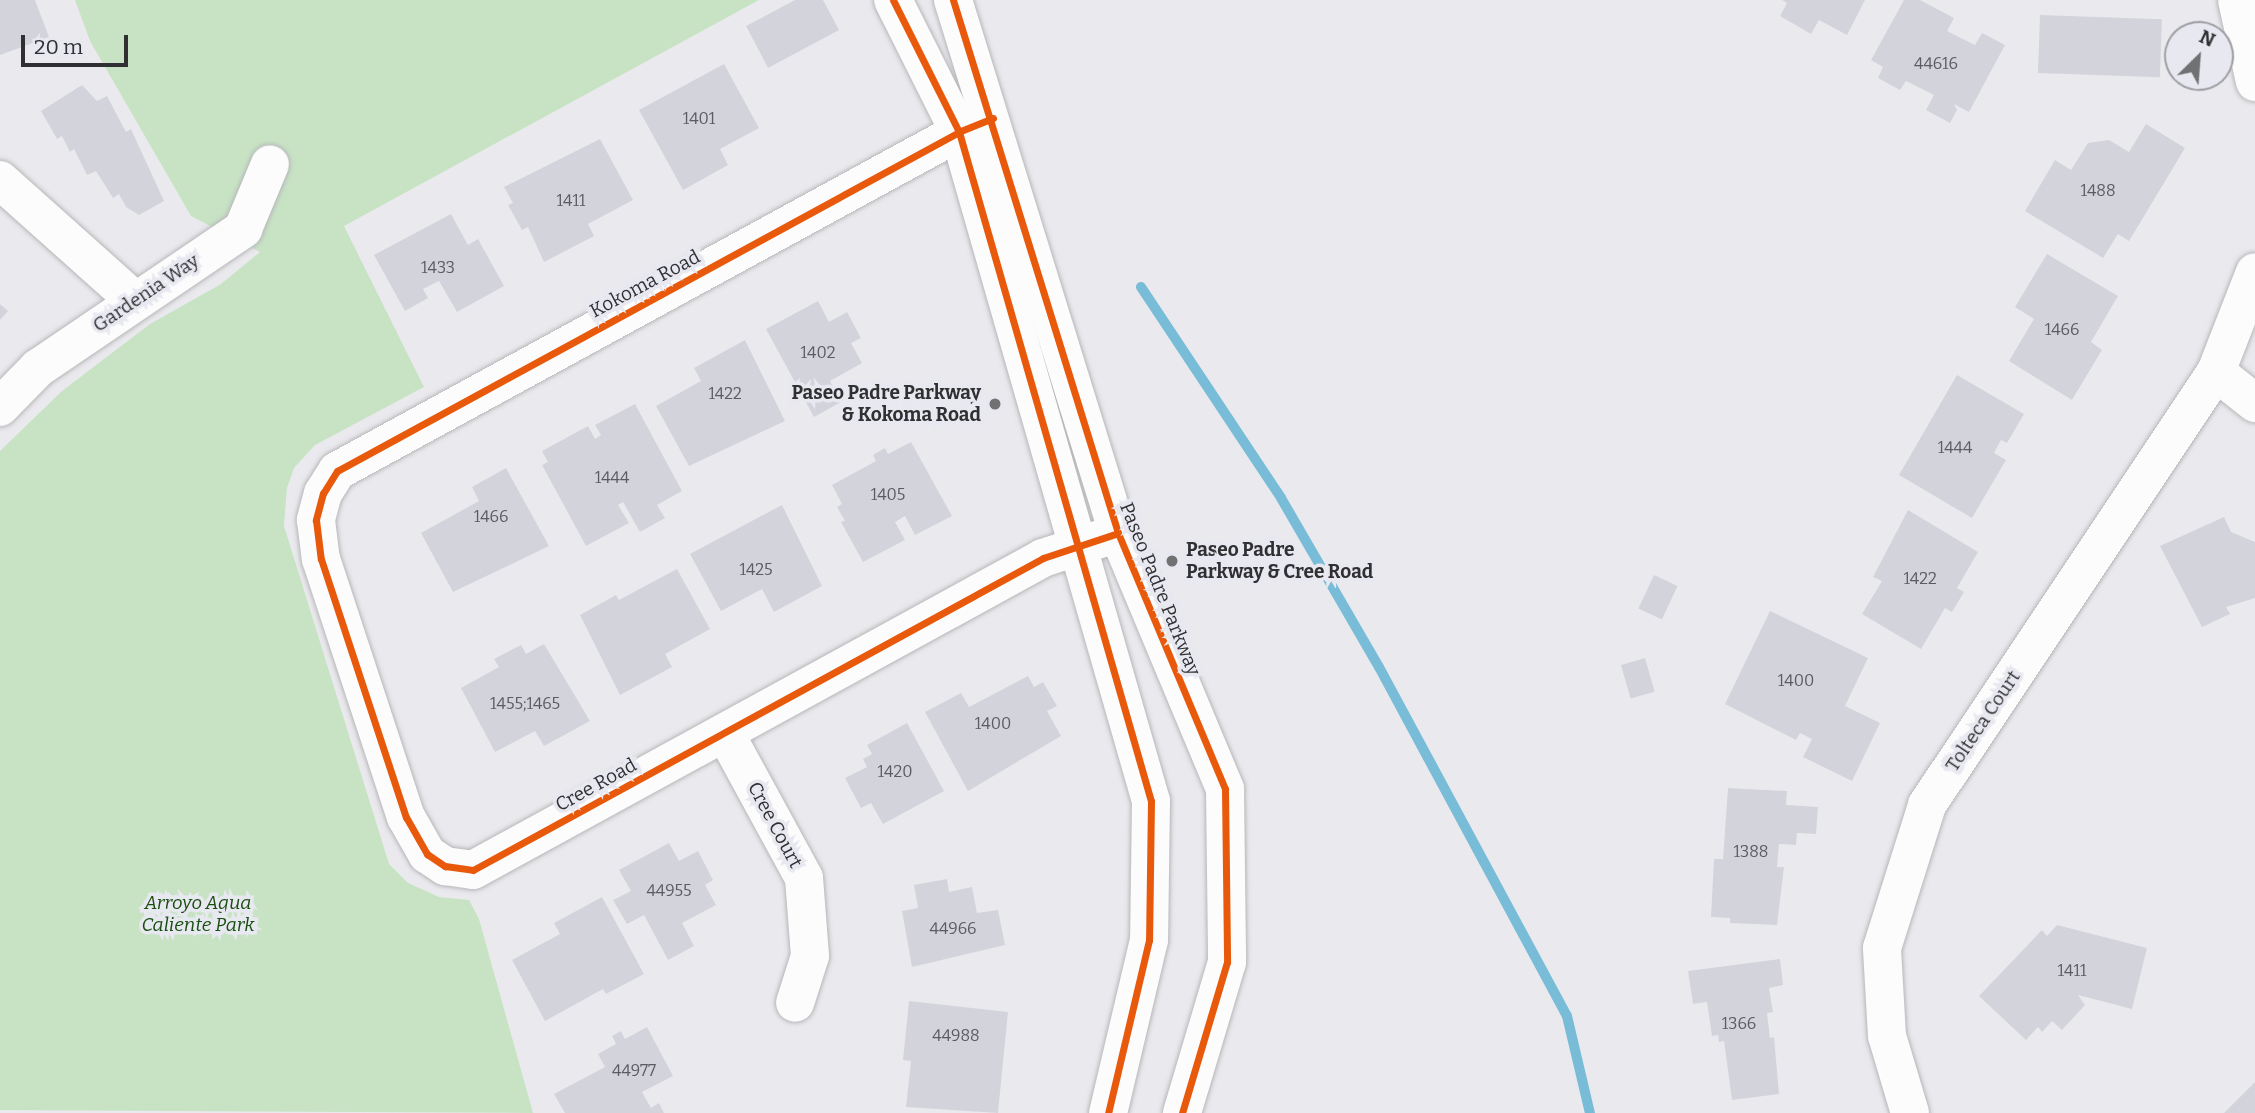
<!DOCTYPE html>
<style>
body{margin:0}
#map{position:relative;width:2255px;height:1113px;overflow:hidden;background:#eaeaee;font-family:Bitter,serif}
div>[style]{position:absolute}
.green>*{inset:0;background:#c7e3c4}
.stream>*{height:10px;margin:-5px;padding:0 5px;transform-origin:5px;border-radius:5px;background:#78bcd8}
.building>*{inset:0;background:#d3d3dc;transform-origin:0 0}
.roads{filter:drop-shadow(0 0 2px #b7b7ba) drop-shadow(0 0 2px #b7b7ba)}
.minor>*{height:38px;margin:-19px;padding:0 19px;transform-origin:19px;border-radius:19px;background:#fcfcfc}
.secondary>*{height:38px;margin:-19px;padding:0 19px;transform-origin:19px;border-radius:19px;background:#fcfcfc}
.cycleway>*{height:7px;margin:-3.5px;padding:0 3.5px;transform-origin:3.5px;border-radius:3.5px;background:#e8590c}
.dots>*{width:19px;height:19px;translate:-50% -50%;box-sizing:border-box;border:4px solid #e8e8f0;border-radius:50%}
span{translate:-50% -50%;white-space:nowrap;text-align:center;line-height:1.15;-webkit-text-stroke:7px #e8e8f0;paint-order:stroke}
.number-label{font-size:16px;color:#5b5b60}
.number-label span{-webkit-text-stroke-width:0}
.street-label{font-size:19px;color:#303033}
.poi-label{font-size:19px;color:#303033;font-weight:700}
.right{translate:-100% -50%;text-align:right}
.left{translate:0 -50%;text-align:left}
.park-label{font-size:19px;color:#184e0f;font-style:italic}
.north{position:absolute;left:2164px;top:21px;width:70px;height:70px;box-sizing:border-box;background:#e8e8f0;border:2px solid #9e9ea4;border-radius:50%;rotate:25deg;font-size:19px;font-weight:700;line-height:28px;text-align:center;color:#303033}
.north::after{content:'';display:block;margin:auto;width:24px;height:32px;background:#717174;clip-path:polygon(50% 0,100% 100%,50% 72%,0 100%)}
.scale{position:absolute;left:21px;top:35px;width:107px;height:32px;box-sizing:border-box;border:4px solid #303033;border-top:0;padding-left:9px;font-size:21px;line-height:24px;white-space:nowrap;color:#303033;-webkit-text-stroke:5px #e8e8f0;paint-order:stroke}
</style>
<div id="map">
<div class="green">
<div style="clip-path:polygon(75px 0,759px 0,344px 226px,424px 387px,315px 445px,294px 468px,287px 488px,284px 526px,389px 864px,408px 883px,439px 897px,469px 900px,479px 919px,533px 1113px,0 1110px,0 451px,62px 391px,150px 324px,221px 284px,260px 252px,191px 216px,90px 41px)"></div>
</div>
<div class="stream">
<div style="left:1141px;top:287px;width:253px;rotate:56.4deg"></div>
<div style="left:1281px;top:498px;width:195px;rotate:59.9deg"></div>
<div style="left:1379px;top:667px;width:396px;rotate:61.7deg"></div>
<div style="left:1567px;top:1016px;width:100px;rotate:76.7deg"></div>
</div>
<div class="building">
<div style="clip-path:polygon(0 0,35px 0,49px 37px,0 55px)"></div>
<div style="clip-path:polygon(795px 0,823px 0,839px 30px,768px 68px,746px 26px)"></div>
<div style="clip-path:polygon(1782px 0,1865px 0,1847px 35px,1819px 20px,1811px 34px,1780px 16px,1787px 3px)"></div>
<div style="clip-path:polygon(1904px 0,1920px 0,1954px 18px,1947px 31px,1975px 45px,1982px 33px,2005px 45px,1969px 112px,1954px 104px,1957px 110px,1950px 123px,1926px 110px,1934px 95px,1906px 81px,1900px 90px,1878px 78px,1883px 67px,1871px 60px)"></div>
<div style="left:2040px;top:15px;width:122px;height:58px;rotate:2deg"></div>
<div style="clip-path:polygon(724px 64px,759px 128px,720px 149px,728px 165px,683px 190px,639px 110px)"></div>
<div style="clip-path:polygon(82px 85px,97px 101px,107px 96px,126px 132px,131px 129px,164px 201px,139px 215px,126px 207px,119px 194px,113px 198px,96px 171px,87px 175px,74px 149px,70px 152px,62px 136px,57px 139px,41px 111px)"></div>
<div style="clip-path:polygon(2146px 124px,2185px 148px,2129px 241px,2118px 234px,2103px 258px,2025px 211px,2055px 160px,2071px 170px,2088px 143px,2109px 140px,2129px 152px)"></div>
<div style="clip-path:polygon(600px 139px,633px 200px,588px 224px,594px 236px,544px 262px,528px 227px,522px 230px,508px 205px,513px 203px,504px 187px)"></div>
<div style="clip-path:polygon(451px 214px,468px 245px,478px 239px,504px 286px,457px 312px,439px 281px,423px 289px,428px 298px,405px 311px,374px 255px)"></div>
<div style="clip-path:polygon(2047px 254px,2118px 296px,2091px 342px,2102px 350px,2072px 400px,2009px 361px,2034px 319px,2015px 307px)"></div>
<div style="clip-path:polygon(818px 301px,829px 322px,847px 312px,861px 338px,851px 343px,862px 363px,830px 381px,841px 402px,814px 417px,766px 329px)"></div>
<div style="clip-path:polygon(0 304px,8px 311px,0 320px)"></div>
<div style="clip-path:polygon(745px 340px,785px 421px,689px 466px,656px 406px,701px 381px,694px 368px)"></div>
<div style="clip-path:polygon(1957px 375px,2024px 414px,2007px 443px,2001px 440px,1994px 453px,2006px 460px,1972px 518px,1899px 475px)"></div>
<div style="clip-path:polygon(635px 404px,682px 491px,657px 505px,665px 518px,640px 532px,623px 502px,618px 505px,629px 523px,586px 546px,542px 465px,548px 462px,542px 451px,588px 426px,595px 439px,601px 435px,595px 425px)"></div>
<div style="clip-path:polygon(911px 442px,952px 516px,915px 535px,905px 516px,895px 522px,905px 540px,863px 562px,841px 522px,845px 521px,837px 507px,842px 504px,832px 485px,876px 461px,873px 455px,885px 448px,888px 454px)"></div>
<div style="clip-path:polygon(506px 468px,549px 546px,453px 592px,421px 533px,479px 501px,472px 487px)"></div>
<div style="clip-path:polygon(782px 505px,822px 586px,774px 612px,762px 589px,721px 611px,690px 554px)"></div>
<div style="clip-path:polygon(1908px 510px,1978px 552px,1957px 588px,1964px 592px,1952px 612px,1945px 608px,1921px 649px,1862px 614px,1882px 581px,1873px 577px)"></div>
<div style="clip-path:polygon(2224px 517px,2231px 532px,2255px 542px,2255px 598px,2226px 607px,2230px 614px,2202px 627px,2160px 546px)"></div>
<div style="clip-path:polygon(677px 569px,710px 629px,665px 654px,672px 667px,620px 695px,580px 615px,616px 595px,619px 600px)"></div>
<div style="left:1654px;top:575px;width:26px;height:37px;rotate:25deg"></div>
<div style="clip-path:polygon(1770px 611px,1868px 658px,1845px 706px,1880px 723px,1852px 781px,1803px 757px,1812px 739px,1800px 733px,1796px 740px,1725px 704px)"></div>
<div style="clip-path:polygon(544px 644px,590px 721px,544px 746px,535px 731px,495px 752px,461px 688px,499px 667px,494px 659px,521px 645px,526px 654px)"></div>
<div style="left:1645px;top:658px;width:35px;height:25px;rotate:74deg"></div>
<div style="clip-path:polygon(1028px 676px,1034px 687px,1043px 682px,1057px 706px,1047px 711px,1061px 736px,968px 791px,925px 712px,961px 693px,969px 707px)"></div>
<div style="clip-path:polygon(907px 723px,944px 791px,883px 824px,871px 803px,861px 808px,845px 778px,867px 767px,863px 759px,872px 754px,867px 745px)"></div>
<div style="clip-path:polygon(1728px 788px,1787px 791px,1786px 805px,1818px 807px,1816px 834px,1797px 833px,1796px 845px,1779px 844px,1777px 867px,1784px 867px,1777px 925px,1730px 923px,1730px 918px,1711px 917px,1714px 859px,1723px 859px)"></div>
<div style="clip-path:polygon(669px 843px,679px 861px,698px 851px,713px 880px,705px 885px,716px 905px,682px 923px,694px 946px,668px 960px,644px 915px,627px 924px,613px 900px,631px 891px,619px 870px)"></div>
<div style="clip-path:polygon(947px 879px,949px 892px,972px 887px,977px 913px,998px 910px,1005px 945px,912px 967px,902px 911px,918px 908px,914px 885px)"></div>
<div style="clip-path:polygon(602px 897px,644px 974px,606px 994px,603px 989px,545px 1021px,512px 960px,560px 934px,554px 923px)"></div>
<div style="clip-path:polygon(2057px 925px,2147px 948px,2132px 1009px,2078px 995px,2085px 1005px,2062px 1030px,2052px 1021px,2042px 1032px,2038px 1027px,2026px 1040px,1979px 996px,2042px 930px,2047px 936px)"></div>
<div style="clip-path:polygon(1780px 959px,1783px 985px,1769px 988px,1773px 1012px,1767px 1013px,1770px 1038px,1774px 1037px,1779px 1094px,1732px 1100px,1724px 1041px,1719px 1042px,1718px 1035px,1712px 1036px,1707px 1002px,1693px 1004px,1688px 971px)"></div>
<div style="clip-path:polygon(909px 1001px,1008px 1012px,998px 1113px,906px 1107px,911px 1061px,903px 1060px)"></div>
<div style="clip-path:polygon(647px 1027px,673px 1076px,642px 1092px,651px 1108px,659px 1103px,664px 1113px,565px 1113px,554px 1094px,605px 1067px,598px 1054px,616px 1044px,612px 1036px,621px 1031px,625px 1039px)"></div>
<div style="clip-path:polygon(2255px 1082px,2255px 1113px,2224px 1113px)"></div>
</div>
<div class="roads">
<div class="minor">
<div style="left:2237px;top:0;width:84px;rotate:77.6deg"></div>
<div style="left:988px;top:120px;width:31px;rotate:158deg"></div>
<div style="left:959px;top:132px;width:708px;rotate:151.41deg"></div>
<div style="left:337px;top:471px;width:26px;rotate:122deg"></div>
<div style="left:323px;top:493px;width:28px;rotate:105deg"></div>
<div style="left:316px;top:520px;width:39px;rotate:83deg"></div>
<div style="left:321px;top:559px;width:272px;rotate:71.8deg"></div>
<div style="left:406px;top:817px;width:43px;rotate:60.4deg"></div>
<div style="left:427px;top:854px;width:22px;rotate:34deg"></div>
<div style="left:445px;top:866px;width:28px;rotate:8deg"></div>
<div style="left:473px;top:870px;width:650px;rotate:-28.69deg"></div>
<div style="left:1043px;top:558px;width:79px;rotate:-18.4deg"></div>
<div style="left:0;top:180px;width:180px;rotate:41.8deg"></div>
<div style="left:2216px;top:372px;width:50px;rotate:38.5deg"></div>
<div style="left:0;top:407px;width:54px;rotate:-45.7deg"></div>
<div style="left:38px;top:368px;width:248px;rotate:-34.1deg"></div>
<div style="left:243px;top:229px;width:70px;rotate:-67.4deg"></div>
<div style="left:725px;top:733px;width:165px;rotate:61.4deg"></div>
<div style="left:804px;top:878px;width:78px;rotate:85.6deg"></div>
<div style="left:810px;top:956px;width:49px;rotate:107.7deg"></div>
<div style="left:1910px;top:1113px;width:80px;rotate:-106.6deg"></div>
<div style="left:1887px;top:1036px;width:88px;rotate:-93.3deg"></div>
<div style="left:1882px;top:948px;width:150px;rotate:-72.5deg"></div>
<div style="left:1927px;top:805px;width:521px;rotate:-56.28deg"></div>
<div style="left:2216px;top:372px;width:107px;rotate:-68.7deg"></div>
</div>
<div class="secondary">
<div style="left:893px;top:0;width:148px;rotate:63.4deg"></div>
<div style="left:959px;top:132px;width:696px;rotate:73.99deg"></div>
<div style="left:1151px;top:801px;width:139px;rotate:90.8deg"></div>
<div style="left:1149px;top:940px;width:178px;rotate:103.3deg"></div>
<div style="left:953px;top:0;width:558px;rotate:72.8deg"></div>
<div style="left:1118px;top:533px;width:277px;rotate:67.3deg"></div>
<div style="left:1225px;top:789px;width:173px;rotate:89.3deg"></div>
<div style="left:1227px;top:962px;width:158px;rotate:106.6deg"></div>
</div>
</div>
<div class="cycleway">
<div style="left:893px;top:0;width:148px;rotate:63.4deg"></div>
<div style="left:959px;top:132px;width:696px;rotate:73.99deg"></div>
<div style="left:1151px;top:801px;width:139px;rotate:90.8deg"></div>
<div style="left:1149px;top:940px;width:178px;rotate:103.3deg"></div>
<div style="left:953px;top:0;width:558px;rotate:72.8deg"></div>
<div style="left:1118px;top:533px;width:277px;rotate:67.3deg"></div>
<div style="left:1225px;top:789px;width:173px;rotate:89.3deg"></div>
<div style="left:1227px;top:962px;width:158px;rotate:106.6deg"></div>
<div style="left:993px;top:118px;width:37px;rotate:158deg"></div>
<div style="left:959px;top:132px;width:708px;rotate:151.41deg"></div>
<div style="left:337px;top:471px;width:26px;rotate:122deg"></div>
<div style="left:323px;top:493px;width:28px;rotate:105deg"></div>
<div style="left:316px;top:520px;width:39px;rotate:83deg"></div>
<div style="left:321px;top:559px;width:272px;rotate:71.8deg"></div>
<div style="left:406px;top:817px;width:43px;rotate:60.4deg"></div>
<div style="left:427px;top:854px;width:22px;rotate:34deg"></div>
<div style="left:445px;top:866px;width:28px;rotate:8deg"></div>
<div style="left:473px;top:870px;width:650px;rotate:-28.69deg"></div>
<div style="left:1043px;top:558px;width:79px;rotate:-18.4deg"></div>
</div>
<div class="dots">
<div style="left:995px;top:404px;background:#717174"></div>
<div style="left:1172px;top:561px;background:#717174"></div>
</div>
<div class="number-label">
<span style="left:1936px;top:64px">44616</span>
<span style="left:699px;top:119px">1401</span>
<span style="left:2098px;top:191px">1488</span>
<span style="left:571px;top:201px">1411</span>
<span style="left:438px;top:268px">1433</span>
<span style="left:2062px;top:330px">1466</span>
<span style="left:818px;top:353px">1402</span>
<span style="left:725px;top:394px">1422</span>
<span style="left:1955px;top:448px">1444</span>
<span style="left:612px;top:478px">1444</span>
<span style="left:888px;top:495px">1405</span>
<span style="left:491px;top:517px">1466</span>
<span style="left:756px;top:570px">1425</span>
<span style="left:1920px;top:579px">1422</span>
<span style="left:1796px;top:681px">1400</span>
<span style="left:525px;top:704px">1455;1465</span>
<span style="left:993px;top:724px">1400</span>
<span style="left:895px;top:772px">1420</span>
<span style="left:1751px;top:852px">1388</span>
<span style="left:669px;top:891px">44955</span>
<span style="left:953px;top:929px">44966</span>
<span style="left:2072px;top:971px">1411</span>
<span style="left:1739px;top:1024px">1366</span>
<span style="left:956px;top:1036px">44988</span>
<span style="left:634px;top:1071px">44977</span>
</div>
<div class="street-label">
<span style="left:645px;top:284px;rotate:-28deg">Kokoma Road</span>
<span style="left:146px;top:293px;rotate:-34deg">Gardenia Way</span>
<span style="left:1160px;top:589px;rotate:68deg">Paseo Padre Parkway</span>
<span style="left:1983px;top:721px;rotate:-56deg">Tolteca Court</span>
<span style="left:596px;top:785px;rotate:-29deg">Cree Road</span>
<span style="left:775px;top:825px;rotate:62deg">Cree Court</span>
</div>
<div class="poi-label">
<span class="right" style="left:981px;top:404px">Paseo Padre Parkway<br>&amp; Kokoma Road</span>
<span class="left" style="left:1186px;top:561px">Paseo Padre<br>Parkway &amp; Cree Road</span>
</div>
<div class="park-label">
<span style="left:198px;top:914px">Arroyo Agua<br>Caliente Park</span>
</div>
<div class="north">N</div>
<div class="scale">20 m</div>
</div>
